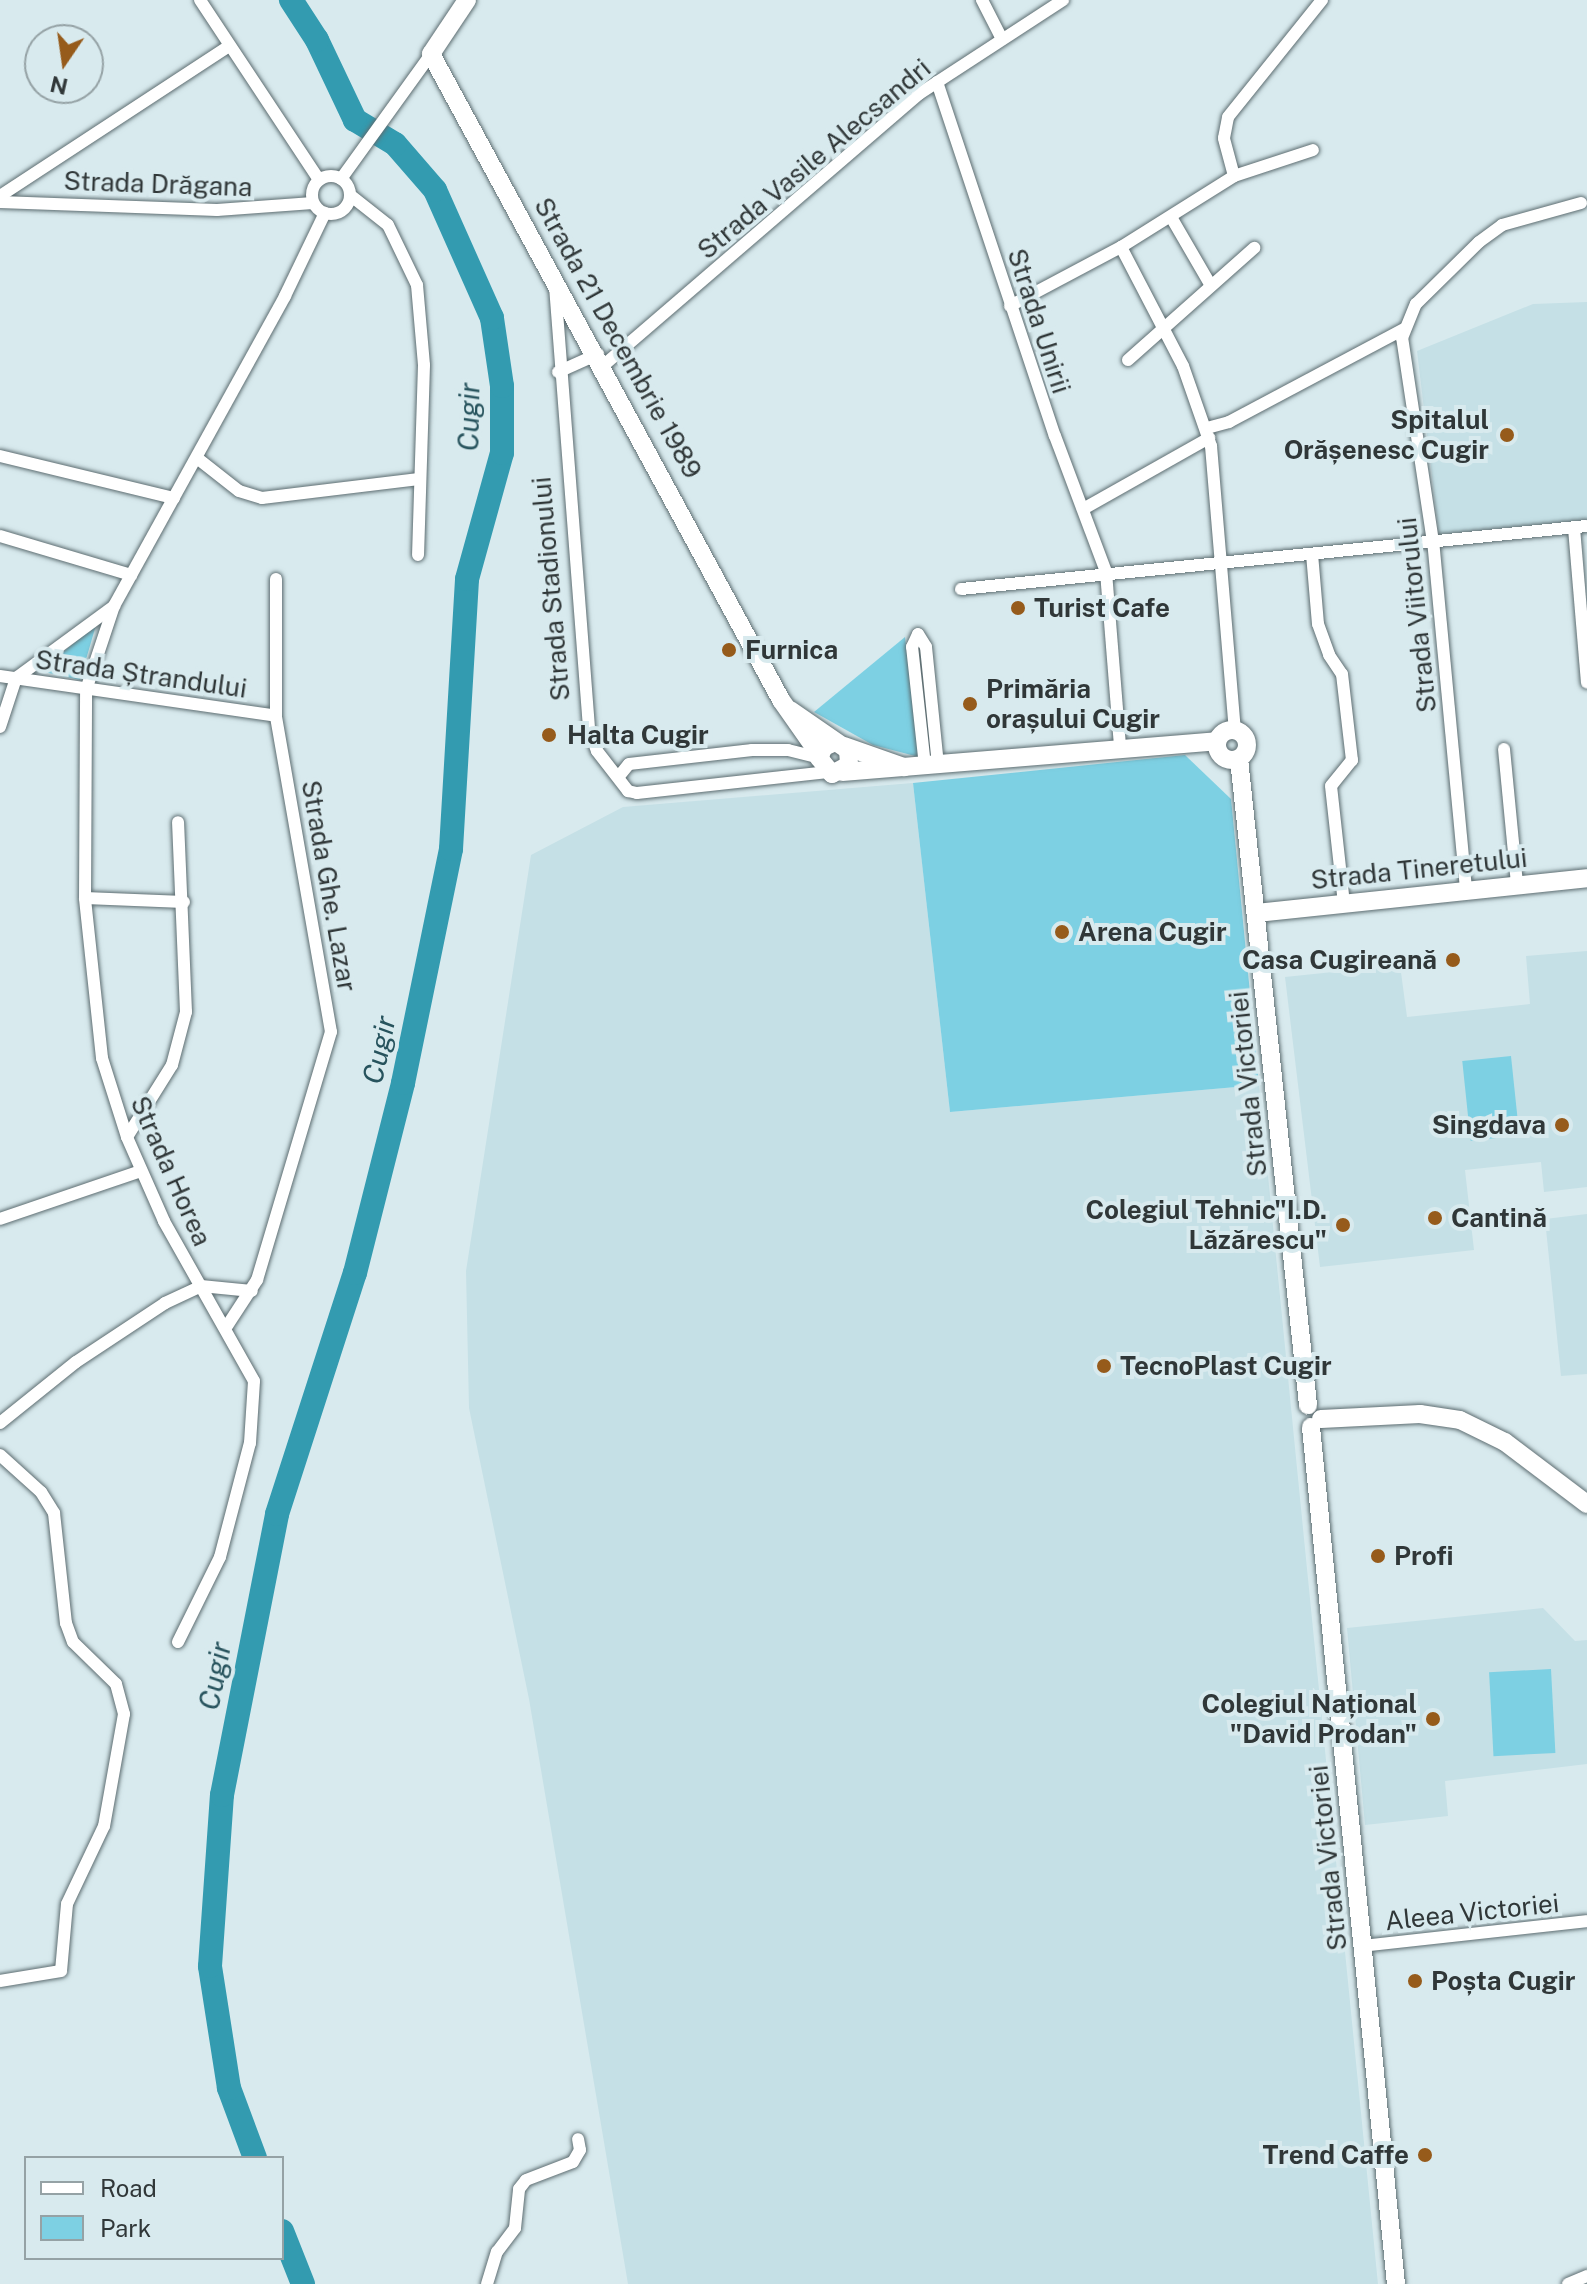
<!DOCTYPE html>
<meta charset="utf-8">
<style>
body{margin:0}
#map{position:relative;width:1587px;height:2284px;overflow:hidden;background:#d8eaee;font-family:"Public Sans",sans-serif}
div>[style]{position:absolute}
.built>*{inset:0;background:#c5e0e6}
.green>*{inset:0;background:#7dd0e3;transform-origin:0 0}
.river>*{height:24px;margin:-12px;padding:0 12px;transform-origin:12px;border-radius:12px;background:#339bb0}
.roads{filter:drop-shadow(0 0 2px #5d6d71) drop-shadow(0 0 2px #5d6d71)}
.street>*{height:12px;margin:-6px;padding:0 6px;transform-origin:6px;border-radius:6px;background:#fff}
.street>.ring{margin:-6px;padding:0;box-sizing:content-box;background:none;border:12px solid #fff;border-radius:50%}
.secondary>*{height:18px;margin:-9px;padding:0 9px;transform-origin:9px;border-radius:9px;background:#fff}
.secondary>.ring{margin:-9px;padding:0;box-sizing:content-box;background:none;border:18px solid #fff;border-radius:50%}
.dots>*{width:22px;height:22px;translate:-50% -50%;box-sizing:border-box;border:4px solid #d8eaee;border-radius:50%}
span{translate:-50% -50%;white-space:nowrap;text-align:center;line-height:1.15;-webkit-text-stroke:8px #d8eaee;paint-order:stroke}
.street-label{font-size:26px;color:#303738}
.poi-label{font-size:26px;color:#303738;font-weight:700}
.right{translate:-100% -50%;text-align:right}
.left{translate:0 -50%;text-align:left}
.water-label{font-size:28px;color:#27535d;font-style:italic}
.legend{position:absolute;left:24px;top:2156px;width:260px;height:104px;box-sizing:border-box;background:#d8eaee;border:2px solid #95a2a5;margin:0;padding:10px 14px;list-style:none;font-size:24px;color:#303738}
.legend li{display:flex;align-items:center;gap:16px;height:40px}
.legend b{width:40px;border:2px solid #95a2a5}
.north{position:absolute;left:24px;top:24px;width:80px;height:80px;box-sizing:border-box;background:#d8eaee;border:2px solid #95a2a5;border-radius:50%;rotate:193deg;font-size:22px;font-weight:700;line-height:32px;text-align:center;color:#303738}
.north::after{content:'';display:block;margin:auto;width:28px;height:36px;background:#965b1b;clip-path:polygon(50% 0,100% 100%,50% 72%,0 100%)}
</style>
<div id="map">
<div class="built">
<div style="clip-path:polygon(1587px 302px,1587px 520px,1439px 534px,1417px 351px,1533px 304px)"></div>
<div style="clip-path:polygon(913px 783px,950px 1112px,1259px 1085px,1378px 2284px,628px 2284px,529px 1699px,469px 1408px,466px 1271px,531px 855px,623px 807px)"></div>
<div style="clip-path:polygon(1587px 951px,1587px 1187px,1544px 1192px,1541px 1162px,1465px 1170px,1474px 1250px,1320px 1267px,1285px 977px,1400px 965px,1407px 1017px,1530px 1004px,1526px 956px)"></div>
<div style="clip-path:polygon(1587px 1214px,1587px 1374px,1561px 1376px,1545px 1219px)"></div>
<div style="clip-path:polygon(1543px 1608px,1575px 1641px,1587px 1640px,1587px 1764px,1445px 1781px,1448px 1816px,1365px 1825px,1347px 1628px)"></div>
</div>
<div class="green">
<div style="clip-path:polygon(96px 625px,80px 680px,40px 671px)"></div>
<div style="clip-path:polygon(905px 637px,919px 757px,873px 745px,814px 712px)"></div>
<div style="clip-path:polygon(1185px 755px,1231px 799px,1259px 1085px,950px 1112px,913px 783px)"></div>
<div style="left:1511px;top:1056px;width:80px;height:49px;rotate:84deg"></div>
<div style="left:1551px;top:1669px;width:84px;height:62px;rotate:87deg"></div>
</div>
<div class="river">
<div style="left:255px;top:2158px;width:75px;rotate:-110.4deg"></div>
<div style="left:229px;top:2088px;width:123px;rotate:-98.9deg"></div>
<div style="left:210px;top:1966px;width:171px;rotate:-86deg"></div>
<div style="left:222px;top:1795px;width:286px;rotate:-78.9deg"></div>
<div style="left:277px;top:1514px;width:253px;rotate:-72.1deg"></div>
<div style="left:355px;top:1273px;width:196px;rotate:-75.8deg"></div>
<div style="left:403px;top:1083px;width:239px;rotate:-78.4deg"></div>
<div style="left:451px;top:849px;width:270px;rotate:-86.6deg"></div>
<div style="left:467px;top:579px;width:131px;rotate:-74.5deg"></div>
<div style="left:502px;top:453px;width:67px;rotate:-90deg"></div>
<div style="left:502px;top:386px;width:69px;rotate:-98.4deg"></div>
<div style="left:492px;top:318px;width:140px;rotate:-114deg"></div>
<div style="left:435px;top:190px;width:61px;rotate:-131deg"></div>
<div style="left:395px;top:144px;width:47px;rotate:-149deg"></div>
<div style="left:355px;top:120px;width:89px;rotate:-115.4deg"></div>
<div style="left:317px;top:40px;width:48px;rotate:-123deg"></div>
<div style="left:282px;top:2231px;width:57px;rotate:68.4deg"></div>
</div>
<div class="roads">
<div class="street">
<div style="left:200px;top:0;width:216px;rotate:56.5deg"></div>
<div style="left:982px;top:0;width:44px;rotate:62.9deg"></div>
<div style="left:937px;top:82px;width:373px;rotate:71.6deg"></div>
<div style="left:1055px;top:436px;width:145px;rotate:69.4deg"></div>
<div style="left:1106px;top:572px;width:176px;rotate:85.4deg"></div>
<div style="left:1234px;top:176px;width:39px;rotate:-105deg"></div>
<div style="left:1224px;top:138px;width:21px;rotate:-79deg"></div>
<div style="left:1228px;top:117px;width:150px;rotate:-51.2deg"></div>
<div class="ring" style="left:312px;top:176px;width:26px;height:26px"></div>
<div style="left:341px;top:179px;width:154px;rotate:-54.2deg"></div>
<div style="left:350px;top:195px;width:48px;rotate:38.3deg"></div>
<div style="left:388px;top:225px;width:67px;rotate:64.2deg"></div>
<div style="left:417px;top:285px;width:80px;rotate:85deg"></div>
<div style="left:424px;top:365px;width:190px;rotate:91.8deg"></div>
<div style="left:0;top:196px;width:272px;rotate:-33.2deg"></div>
<div style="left:0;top:202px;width:217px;rotate:2.1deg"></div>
<div style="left:217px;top:210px;width:96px;rotate:-4.2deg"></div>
<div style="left:1171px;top:217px;width:78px;rotate:59.8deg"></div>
<div style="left:1121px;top:247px;width:134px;rotate:62.5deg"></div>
<div style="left:1183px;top:366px;width:85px;rotate:70.7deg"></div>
<div style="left:1211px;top:446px;width:285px;rotate:85.2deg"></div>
<div style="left:555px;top:286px;width:444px;rotate:85.6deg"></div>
<div style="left:589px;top:729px;width:23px;rotate:70deg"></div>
<div style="left:597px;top:751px;width:51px;rotate:52.2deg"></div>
<div style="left:628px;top:791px;width:9px;rotate:13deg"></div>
<div style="left:637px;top:793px;width:192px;rotate:-6.3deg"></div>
<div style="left:1010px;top:306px;width:126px;rotate:-28deg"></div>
<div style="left:1121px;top:247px;width:133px;rotate:-32.1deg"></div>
<div style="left:1234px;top:176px;width:83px;rotate:-18.2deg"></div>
<div style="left:1128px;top:360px;width:169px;rotate:-41.6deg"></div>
<div style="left:604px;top:365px;width:416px;rotate:-40.7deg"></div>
<div style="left:919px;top:94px;width:172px;rotate:-33.1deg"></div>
<div style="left:558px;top:372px;width:44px;rotate:-24.2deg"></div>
<div style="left:1207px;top:428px;width:23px;rotate:-15deg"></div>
<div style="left:1229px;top:422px;width:198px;rotate:-28deg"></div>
<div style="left:0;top:456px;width:179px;rotate:13.6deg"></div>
<div style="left:197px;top:458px;width:53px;rotate:38.2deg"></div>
<div style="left:239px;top:491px;width:24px;rotate:17deg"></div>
<div style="left:262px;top:498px;width:158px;rotate:-6.9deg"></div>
<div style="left:1083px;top:509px;width:145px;rotate:-29.4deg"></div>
<div style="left:1574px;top:528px;width:155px;rotate:85.2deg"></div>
<div style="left:0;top:536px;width:137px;rotate:16.6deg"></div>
<div style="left:1312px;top:554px;width:70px;rotate:85.1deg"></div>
<div style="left:1318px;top:624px;width:33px;rotate:70deg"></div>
<div style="left:1329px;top:655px;width:23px;rotate:56deg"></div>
<div style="left:1342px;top:674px;width:87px;rotate:83.4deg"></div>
<div style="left:1352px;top:760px;width:33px;rotate:129deg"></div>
<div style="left:1331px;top:786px;width:118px;rotate:83.7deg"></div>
<div style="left:961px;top:589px;width:629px;rotate:-5.75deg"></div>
<div style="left:0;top:676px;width:279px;rotate:8.2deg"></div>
<div style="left:0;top:727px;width:52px;rotate:-71.9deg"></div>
<div style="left:16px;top:678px;width:122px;rotate:-36.3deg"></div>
<div style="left:1504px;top:749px;width:137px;rotate:84.5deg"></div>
<div style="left:925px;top:766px;width:120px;rotate:-96.2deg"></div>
<div style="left:912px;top:647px;width:14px;rotate:-65deg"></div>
<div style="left:918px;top:634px;width:15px;rotate:58deg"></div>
<div style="left:926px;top:647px;width:119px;rotate:84.2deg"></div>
<div style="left:620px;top:775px;width:14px;rotate:-51deg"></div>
<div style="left:629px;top:764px;width:124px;rotate:-6.5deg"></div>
<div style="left:752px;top:750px;width:36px"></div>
<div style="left:788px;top:750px;width:32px;rotate:14deg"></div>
<div style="left:1466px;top:889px;width:349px;rotate:-95.4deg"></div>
<div style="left:1433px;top:542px;width:206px;rotate:-98.6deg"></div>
<div style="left:1402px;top:338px;width:37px;rotate:-68deg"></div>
<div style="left:1416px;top:304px;width:88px;rotate:-44.5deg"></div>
<div style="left:1479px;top:242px;width:29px;rotate:-36deg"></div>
<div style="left:1502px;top:225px;width:82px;rotate:-15.6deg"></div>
<div style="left:85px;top:898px;width:99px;rotate:2.3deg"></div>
<div style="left:127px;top:1137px;width:85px;rotate:-58deg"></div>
<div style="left:172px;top:1065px;width:55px;rotate:-75.2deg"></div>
<div style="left:186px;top:1012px;width:190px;rotate:-92.4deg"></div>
<div style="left:0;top:1219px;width:149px;rotate:-18.8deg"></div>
<div style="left:227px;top:1326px;width:55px;rotate:-56.9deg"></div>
<div style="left:257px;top:1280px;width:259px;rotate:-73.4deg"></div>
<div style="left:331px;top:1032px;width:321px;rotate:-99.9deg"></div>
<div style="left:276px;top:716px;width:137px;rotate:-90deg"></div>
<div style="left:0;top:1423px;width:97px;rotate:-38.8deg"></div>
<div style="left:76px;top:1362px;width:107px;rotate:-33.5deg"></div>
<div style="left:165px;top:1303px;width:40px;rotate:-25deg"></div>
<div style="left:201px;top:1286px;width:51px;rotate:5.6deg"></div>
<div style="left:0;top:1455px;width:55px;rotate:42.1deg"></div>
<div style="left:41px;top:1492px;width:25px;rotate:58deg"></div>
<div style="left:54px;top:1513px;width:111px;rotate:83.8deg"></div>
<div style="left:66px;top:1623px;width:20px;rotate:70deg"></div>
<div style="left:73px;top:1642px;width:60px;rotate:44.3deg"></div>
<div style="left:116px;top:1684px;width:31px;rotate:75deg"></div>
<div style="left:124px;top:1714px;width:114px;rotate:100.1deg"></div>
<div style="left:104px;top:1826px;width:86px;rotate:115.4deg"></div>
<div style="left:67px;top:1904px;width:67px;rotate:95.1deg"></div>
<div style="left:61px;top:1971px;width:62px;rotate:170.7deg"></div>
<div style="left:178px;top:1642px;width:95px;rotate:-63.7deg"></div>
<div style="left:220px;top:1557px;width:118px;rotate:-75.3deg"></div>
<div style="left:250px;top:1443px;width:62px;rotate:-86.3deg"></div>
<div style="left:254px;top:1381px;width:184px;rotate:-119.4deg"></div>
<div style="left:164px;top:1221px;width:92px;rotate:-113.8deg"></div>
<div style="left:127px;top:1137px;width:83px;rotate:-107.6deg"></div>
<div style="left:102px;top:1058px;width:161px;rotate:-96.1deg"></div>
<div style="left:85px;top:898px;width:208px;rotate:-89.7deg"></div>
<div style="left:86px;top:690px;width:89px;rotate:-71.6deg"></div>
<div style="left:114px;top:606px;width:354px;rotate:-61.1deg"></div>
<div style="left:285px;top:296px;width:92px;rotate:-64.3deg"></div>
<div style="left:1362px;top:1946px;width:226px;rotate:-6.3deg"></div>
<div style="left:487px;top:2284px;width:34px;rotate:-73deg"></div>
<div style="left:497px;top:2252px;width:30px;rotate:-53deg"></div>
<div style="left:515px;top:2228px;width:39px;rotate:-84deg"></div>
<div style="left:519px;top:2189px;width:11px;rotate:-52deg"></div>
<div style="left:526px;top:2180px;width:50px;rotate:-21deg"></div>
<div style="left:573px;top:2162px;width:14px;rotate:-60deg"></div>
<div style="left:580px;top:2150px;width:11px;rotate:-100deg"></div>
<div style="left:1568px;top:2284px;width:21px;rotate:-23deg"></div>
</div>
<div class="secondary">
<div style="left:467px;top:0;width:65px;rotate:123.7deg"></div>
<div style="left:431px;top:54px;width:735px;rotate:61.55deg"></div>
<div style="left:781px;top:700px;width:66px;rotate:54.9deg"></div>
<div style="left:790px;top:710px;width:70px;rotate:34.6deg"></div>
<div style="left:848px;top:750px;width:15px;rotate:86deg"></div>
<div style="left:849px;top:765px;width:19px;rotate:152deg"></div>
<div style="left:832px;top:774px;width:21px;rotate:-129deg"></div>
<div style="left:819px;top:758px;width:12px;rotate:-66deg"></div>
<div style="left:824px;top:747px;width:12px;rotate:-24deg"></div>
<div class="ring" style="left:1217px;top:730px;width:12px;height:12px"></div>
<div style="left:844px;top:746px;width:64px;rotate:19.3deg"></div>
<div style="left:1239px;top:759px;width:650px;rotate:83.9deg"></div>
<div style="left:842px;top:772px;width:376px;rotate:-4.7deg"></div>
<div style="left:1256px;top:913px;width:333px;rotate:-6deg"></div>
<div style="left:1321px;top:1419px;width:99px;rotate:-2.9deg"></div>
<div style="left:1420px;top:1414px;width:40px;rotate:8.5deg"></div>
<div style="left:1460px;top:1420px;width:50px;rotate:26.1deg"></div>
<div style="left:1505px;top:1442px;width:103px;rotate:37.1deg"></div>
<div style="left:1311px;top:1427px;width:861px;rotate:84.34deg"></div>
</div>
</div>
<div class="dots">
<div style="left:1507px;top:435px;background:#965b1b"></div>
<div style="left:1018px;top:608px;background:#965b1b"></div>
<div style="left:729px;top:650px;background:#965b1b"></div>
<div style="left:970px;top:704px;background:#965b1b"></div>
<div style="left:549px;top:735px;background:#965b1b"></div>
<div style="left:1062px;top:932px;background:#965b1b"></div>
<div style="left:1453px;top:960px;background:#965b1b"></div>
<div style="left:1562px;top:1125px;background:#965b1b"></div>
<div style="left:1435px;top:1218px;background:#965b1b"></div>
<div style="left:1343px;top:1225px;background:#965b1b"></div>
<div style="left:1104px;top:1366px;background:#965b1b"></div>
<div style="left:1378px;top:1556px;background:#965b1b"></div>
<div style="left:1433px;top:1719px;background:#965b1b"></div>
<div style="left:1415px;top:1981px;background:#965b1b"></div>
<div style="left:1425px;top:2155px;background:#965b1b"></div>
</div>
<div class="street-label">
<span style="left:814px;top:159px;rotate:-40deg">Strada Vasile Alecsandri</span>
<span style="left:158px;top:184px;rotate:2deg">Strada Drăgana</span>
<span style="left:1039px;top:321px;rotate:72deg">Strada Unirii</span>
<span style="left:618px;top:338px;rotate:61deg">Strada 21 Decembrie 1989</span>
<span style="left:551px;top:589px;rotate:-95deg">Strada Stadionului</span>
<span style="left:1417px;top:615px;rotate:-96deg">Strada Viitorului</span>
<span style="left:141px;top:674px;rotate:8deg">Strada Ștrandului</span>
<span style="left:1419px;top:869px;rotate:-6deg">Strada Tineretului</span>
<span style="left:329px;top:886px;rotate:80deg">Strada Ghe. Lazar</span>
<span style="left:1248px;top:1084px;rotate:-96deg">Strada Victoriei</span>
<span style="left:171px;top:1171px;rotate:66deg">Strada Horea</span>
<span style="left:1328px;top:1858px;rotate:-96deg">Strada Victoriei</span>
<span style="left:1472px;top:1912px;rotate:-6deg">Aleea Victoriei</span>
</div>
<div class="poi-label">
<span class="right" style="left:1489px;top:435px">Spitalul<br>Orășenesc Cugir</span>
<span class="left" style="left:1034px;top:608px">Turist Cafe</span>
<span class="left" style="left:745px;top:650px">Furnica</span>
<span class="left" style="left:986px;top:704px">Primăria<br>orașului Cugir</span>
<span class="left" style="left:567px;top:735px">Halta Cugir</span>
<span class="left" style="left:1078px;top:932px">Arena Cugir</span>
<span class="right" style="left:1437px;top:960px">Casa Cugireană</span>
<span class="right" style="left:1546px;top:1125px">Singdava</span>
<span class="right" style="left:1327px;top:1225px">Colegiul Tehnic"I.D.<br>Lăzărescu"</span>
<span class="left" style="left:1451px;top:1218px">Cantină</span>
<span class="left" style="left:1120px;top:1366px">TecnoPlast Cugir</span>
<span class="left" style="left:1394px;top:1556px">Profi</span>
<span class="right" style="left:1417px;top:1719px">Colegiul Național<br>"David Prodan"</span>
<span class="left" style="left:1431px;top:1981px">Poșta Cugir</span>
<span class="right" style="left:1409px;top:2155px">Trend Caffe</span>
</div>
<div class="water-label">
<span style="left:469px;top:417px;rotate:-89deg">Cugir</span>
<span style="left:379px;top:1050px;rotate:-78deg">Cugir</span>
<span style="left:215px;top:1676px;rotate:-79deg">Cugir</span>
</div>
<ul class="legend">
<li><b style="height:10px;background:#fff"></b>Road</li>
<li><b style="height:22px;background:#7dd0e3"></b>Park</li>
</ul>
<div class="north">N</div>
</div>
